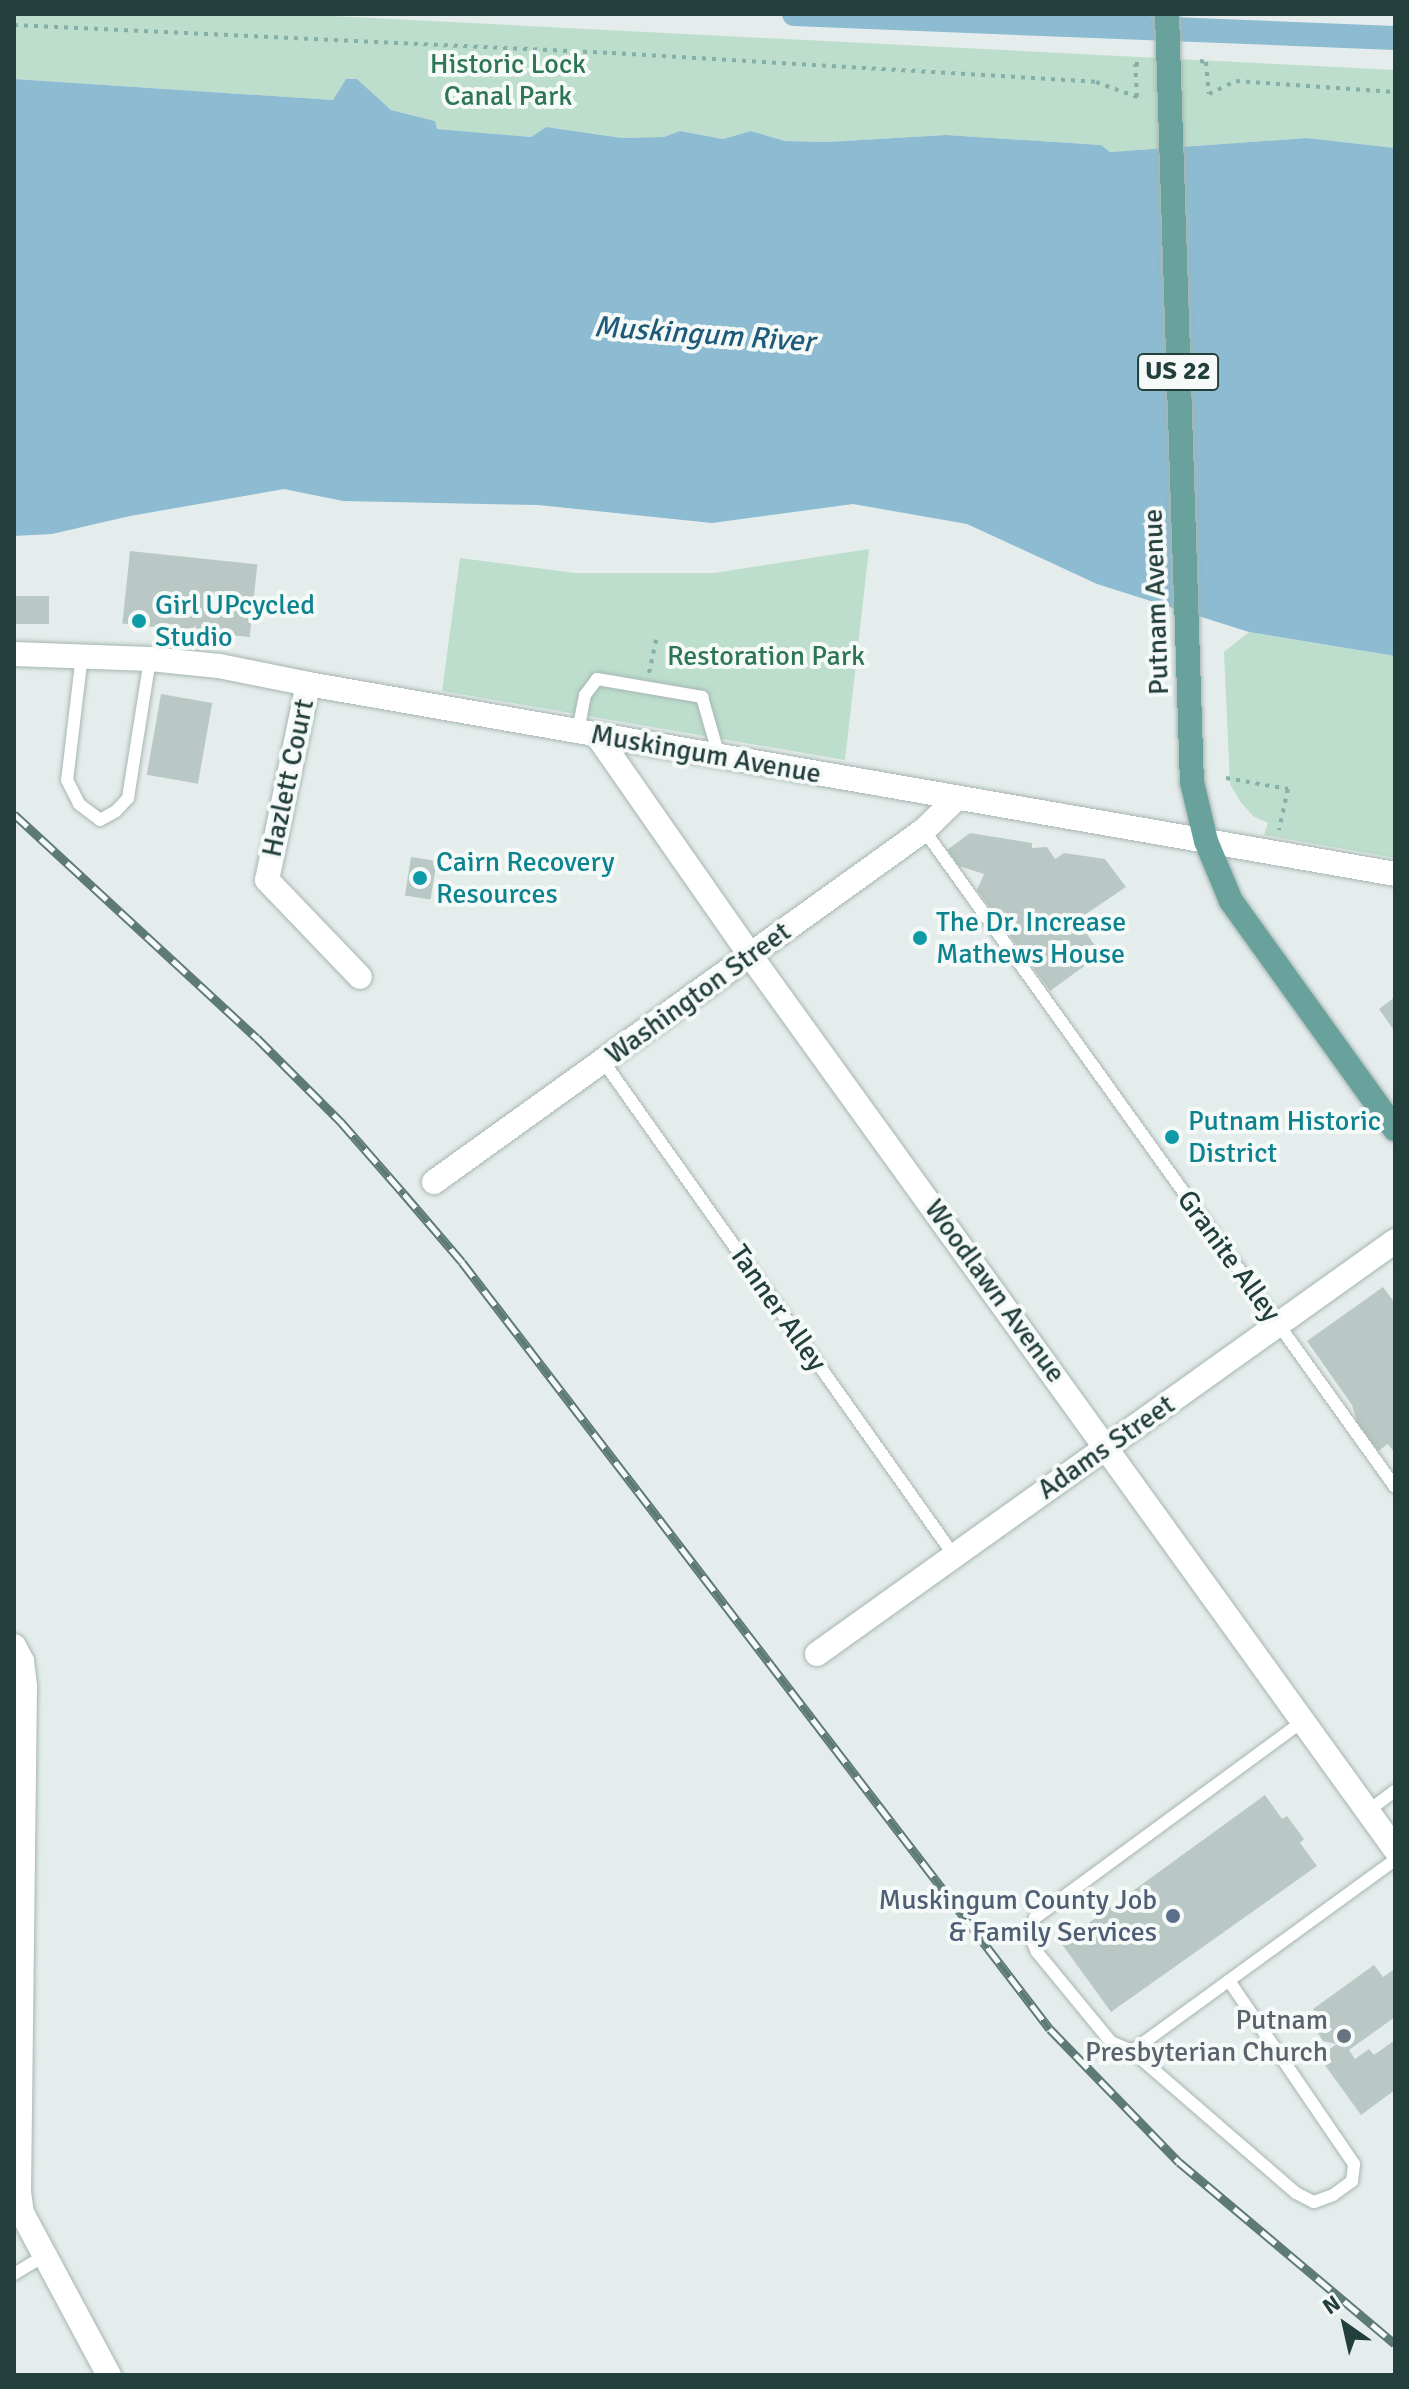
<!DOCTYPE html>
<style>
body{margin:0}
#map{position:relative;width:1409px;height:2389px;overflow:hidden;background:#e4edeb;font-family:Signika,sans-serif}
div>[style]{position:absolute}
.green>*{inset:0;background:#bddecc}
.water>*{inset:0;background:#8dbbd1}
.canal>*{height:24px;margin:-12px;padding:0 12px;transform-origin:12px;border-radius:12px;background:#8dbbd1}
.building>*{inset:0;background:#b9c8c4;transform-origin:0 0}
.path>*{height:4px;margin-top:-2px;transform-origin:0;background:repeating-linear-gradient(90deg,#85b0aa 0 4px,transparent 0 10px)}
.roads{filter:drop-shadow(0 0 2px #a6b5b3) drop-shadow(0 0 2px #a6b5b3)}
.lane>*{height:12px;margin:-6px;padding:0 6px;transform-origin:6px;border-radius:6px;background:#fff}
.street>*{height:24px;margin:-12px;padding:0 12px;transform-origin:12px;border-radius:12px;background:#fff}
.secondary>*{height:24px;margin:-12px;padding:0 12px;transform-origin:12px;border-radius:12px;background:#fff}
.primary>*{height:24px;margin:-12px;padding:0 12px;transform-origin:12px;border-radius:12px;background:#69a29d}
.rail>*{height:9px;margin-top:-4.5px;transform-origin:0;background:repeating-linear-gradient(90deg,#f5faf8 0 18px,#5e7a77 0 36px);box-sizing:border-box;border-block:2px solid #5e7a77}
.dots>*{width:22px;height:22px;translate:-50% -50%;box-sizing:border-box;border:4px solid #f5faf8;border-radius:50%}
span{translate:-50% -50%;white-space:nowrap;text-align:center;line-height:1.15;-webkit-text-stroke:8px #f5faf8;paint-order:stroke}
.shield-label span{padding:2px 6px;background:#f5faf8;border:2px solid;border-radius:6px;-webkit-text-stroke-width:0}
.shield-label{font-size:26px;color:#233f3c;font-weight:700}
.park-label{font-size:28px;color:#2e7556}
.street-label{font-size:28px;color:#233f3c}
.culture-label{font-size:28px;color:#0d838f}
.left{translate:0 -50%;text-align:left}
.service-label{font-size:28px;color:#4e5e75}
.right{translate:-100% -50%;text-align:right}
.worship-label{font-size:28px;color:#5b616d}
.water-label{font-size:30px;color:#1e5b7a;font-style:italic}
.frame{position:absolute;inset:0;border:16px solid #233f3c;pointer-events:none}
.north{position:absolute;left:1305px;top:2285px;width:80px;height:80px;-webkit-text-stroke:6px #f5faf8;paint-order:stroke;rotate:326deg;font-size:22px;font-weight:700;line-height:32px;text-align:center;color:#233f3c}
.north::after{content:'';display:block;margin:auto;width:28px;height:36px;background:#233f3c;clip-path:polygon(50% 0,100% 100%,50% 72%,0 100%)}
</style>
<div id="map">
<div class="green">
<div style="clip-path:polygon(14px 14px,294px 14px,1395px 70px,1395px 148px,1307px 138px,1110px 152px,1101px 145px,946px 135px,827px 142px,785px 141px,751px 131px,723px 139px,680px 131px,664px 137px,622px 138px,546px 127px,531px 137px,437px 129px,435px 121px,391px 110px,357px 79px,346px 79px,333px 100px,14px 79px)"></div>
<div style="clip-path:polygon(869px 549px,845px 760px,442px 691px,460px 558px,575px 573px,714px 573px)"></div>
<div style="clip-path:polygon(1249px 632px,1395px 656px,1395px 858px,1264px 835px,1268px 823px,1253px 816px,1240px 801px,1230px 784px,1224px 652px)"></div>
</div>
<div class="water">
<div style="clip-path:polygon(14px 79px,333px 100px,346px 79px,357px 79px,391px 110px,435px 121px,437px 129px,531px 137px,546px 127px,622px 138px,664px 137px,680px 131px,723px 139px,751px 131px,785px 141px,827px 142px,946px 135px,1101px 145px,1110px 152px,1307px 138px,1395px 148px,1395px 656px,1249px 632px,1097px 584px,967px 524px,853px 504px,712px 523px,538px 505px,343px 501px,284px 489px,130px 516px,52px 534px,14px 536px)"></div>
</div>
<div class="canal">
<div style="left:794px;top:14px;width:601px;rotate:2.29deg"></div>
</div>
<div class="building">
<div style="left:130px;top:551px;width:128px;height:73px;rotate:6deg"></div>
<div style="left:14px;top:596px;width:35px;height:28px"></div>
<div style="left:161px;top:694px;width:52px;height:82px;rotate:10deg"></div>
<div style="clip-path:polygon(970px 833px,1032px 843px,1032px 848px,1047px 847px,1055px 859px,1064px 853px,1105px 859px,1126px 887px,1077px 920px,1101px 954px,1050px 991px,977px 890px,984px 874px,959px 866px,947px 850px)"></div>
<div style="left:411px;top:857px;width:26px;height:39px;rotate:9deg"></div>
<div style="clip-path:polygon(1395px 997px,1395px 1032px,1379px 1009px)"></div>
<div style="clip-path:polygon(1383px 1287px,1395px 1303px,1395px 1453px,1388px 1444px,1378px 1451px,1357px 1422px,1352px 1405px,1307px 1341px)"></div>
<div style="clip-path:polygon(1265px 1795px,1282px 1819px,1287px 1816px,1304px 1839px,1300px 1843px,1317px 1866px,1111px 2012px,1061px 1943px)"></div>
<div style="clip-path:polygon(1374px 1965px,1383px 1977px,1393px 1970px,1395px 1973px,1395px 2017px,1349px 2050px,1355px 2059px,1369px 2049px,1374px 2055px,1395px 2040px,1395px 2090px,1361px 2115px,1319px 2057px,1337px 2044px,1323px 2041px,1317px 2032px,1321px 2020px,1313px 2009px)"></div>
</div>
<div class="path">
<div style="left:14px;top:25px;width:599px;rotate:2.68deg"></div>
<div style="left:612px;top:53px;width:485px;rotate:3.4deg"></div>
<div style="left:1096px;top:82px;width:44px;rotate:20.1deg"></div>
<div style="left:1137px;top:97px;width:33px;rotate:-93deg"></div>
<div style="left:1135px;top:64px;width:6px"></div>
<div style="left:1200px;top:61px;width:6px;rotate:9deg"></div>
<div style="left:1206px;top:62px;width:32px;rotate:85deg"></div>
<div style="left:1209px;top:94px;width:30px;rotate:-26deg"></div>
<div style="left:1236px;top:81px;width:159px;rotate:4deg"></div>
<div style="left:649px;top:673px;width:35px;rotate:-78deg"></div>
<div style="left:1226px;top:778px;width:63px;rotate:10.1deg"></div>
<div style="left:1288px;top:789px;width:42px;rotate:102.4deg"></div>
</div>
<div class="roads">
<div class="lane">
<div style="left:82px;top:655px;width:126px;rotate:96.8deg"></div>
<div style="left:67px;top:780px;width:27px;rotate:63deg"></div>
<div style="left:79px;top:804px;width:26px;rotate:37deg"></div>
<div style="left:100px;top:820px;width:18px;rotate:-29deg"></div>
<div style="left:116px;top:811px;width:18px;rotate:-47deg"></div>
<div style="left:128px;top:798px;width:141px;rotate:-81deg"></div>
<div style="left:578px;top:731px;width:37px;rotate:-79deg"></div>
<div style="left:585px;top:695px;width:20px;rotate:-53deg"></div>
<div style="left:597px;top:679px;width:107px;rotate:9.7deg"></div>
<div style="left:702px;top:697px;width:61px;rotate:73.9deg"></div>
<div style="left:924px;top:830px;width:808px;rotate:54.36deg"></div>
<div style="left:603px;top:1061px;width:605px;rotate:54.63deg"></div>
<div style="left:1303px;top:1721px;width:333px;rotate:143.7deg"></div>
<div style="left:1035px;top:1918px;width:18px;rotate:106deg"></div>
<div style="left:1030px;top:1935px;width:18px;rotate:68deg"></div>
<div style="left:1037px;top:1952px;width:117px;rotate:50.6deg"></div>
<div style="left:1111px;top:2042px;width:23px;rotate:23deg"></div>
<div style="left:1132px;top:2051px;width:325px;rotate:-36deg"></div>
<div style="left:1368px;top:1811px;width:34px;rotate:-37deg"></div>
<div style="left:1132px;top:2051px;width:217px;rotate:40.9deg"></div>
<div style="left:1296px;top:2193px;width:20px;rotate:27deg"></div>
<div style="left:1314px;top:2202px;width:20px;rotate:-20deg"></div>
<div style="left:1333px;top:2195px;width:24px;rotate:-36deg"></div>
<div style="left:1352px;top:2181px;width:17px;rotate:-83deg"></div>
<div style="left:1354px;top:2164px;width:222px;rotate:-124.3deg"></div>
<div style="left:14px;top:2274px;width:35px;rotate:-31deg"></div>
</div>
<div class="street">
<div style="left:308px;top:684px;width:200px;rotate:101.8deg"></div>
<div style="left:267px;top:880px;width:134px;rotate:46.2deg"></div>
<div style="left:596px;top:734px;width:269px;rotate:55.1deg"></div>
<div style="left:750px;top:955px;width:1102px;rotate:54.19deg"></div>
<div style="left:434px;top:1182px;width:603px;rotate:-35.69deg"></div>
<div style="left:924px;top:830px;width:46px;rotate:-44.1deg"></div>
<div style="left:14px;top:1646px;width:17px;rotate:62deg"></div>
<div style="left:22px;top:1661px;width:26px;rotate:83deg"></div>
<div style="left:25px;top:1687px;width:505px;rotate:90.68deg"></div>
<div style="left:19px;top:2192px;width:21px;rotate:82deg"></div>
<div style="left:22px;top:2213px;width:184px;rotate:61.8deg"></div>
<div style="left:817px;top:1654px;width:710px;rotate:-35.55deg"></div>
</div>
<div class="secondary">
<div style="left:14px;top:654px;width:136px;rotate:2.1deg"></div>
<div style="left:150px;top:659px;width:69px;rotate:5.8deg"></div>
<div style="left:219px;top:666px;width:91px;rotate:11.4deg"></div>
<div style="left:308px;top:684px;width:1103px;rotate:9.91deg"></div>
</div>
<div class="primary">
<div style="left:1167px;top:14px;width:768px;rotate:88.14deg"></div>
<div style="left:1192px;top:782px;width:61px;rotate:76.7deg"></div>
<div style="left:1206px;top:841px;width:65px;rotate:67.4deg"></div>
<div style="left:1231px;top:901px;width:281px;rotate:54.3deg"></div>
</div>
</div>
<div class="rail">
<div style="left:14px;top:814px;width:330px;rotate:42.7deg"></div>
<div style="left:257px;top:1038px;width:119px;rotate:45deg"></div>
<div style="left:341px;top:1122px;width:96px;rotate:48.8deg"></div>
<div style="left:404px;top:1194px;width:89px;rotate:49.5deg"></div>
<div style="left:462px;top:1262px;width:966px;rotate:52.53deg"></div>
<div style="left:1050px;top:2029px;width:185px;rotate:45.9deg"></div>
<div style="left:1179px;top:2162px;width:282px;rotate:40.1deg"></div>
</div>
<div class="dots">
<div style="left:139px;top:621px;background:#0f9aa8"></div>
<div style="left:420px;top:878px;background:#0f9aa8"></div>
<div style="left:920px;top:938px;background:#0f9aa8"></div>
<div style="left:1172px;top:1137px;background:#0f9aa8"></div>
<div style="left:1173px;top:1916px;background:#5c6f8a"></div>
<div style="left:1344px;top:2036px;background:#6b7280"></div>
</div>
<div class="shield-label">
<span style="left:1178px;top:372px">US 22</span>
</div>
<div class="park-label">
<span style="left:508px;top:80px">Historic Lock<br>Canal Park</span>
<span style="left:766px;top:656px">Restoration Park</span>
</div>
<div class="street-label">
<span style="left:1156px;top:602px;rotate:-92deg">Putnam Avenue</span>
<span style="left:706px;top:754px;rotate:10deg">Muskingum Avenue</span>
<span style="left:288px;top:778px;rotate:-78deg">Hazlett Court</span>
<span style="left:698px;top:993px;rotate:-36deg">Washington Street</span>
<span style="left:1229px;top:1256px;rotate:54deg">Granite Alley</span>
<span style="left:995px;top:1291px;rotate:54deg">Woodlawn Avenue</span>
<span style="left:778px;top:1308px;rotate:55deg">Tanner Alley</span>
<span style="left:1106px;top:1447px;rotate:-35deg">Adams Street</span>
</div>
<div class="culture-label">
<span class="left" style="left:155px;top:621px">Girl UPcycled<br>Studio</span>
<span class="left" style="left:436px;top:878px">Cairn Recovery<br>Resources</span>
<span class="left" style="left:936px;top:938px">The Dr. Increase<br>Mathews House</span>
<span class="left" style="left:1188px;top:1137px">Putnam Historic<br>District</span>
</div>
<div class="service-label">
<span class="right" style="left:1157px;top:1916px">Muskingum County Job<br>&amp; Family Services</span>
</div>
<div class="worship-label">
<span class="right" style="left:1328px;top:2036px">Putnam<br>Presbyterian Church</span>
</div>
<div class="water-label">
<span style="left:704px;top:335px;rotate:4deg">Muskingum River</span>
</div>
<div class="frame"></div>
<div class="north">N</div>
</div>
